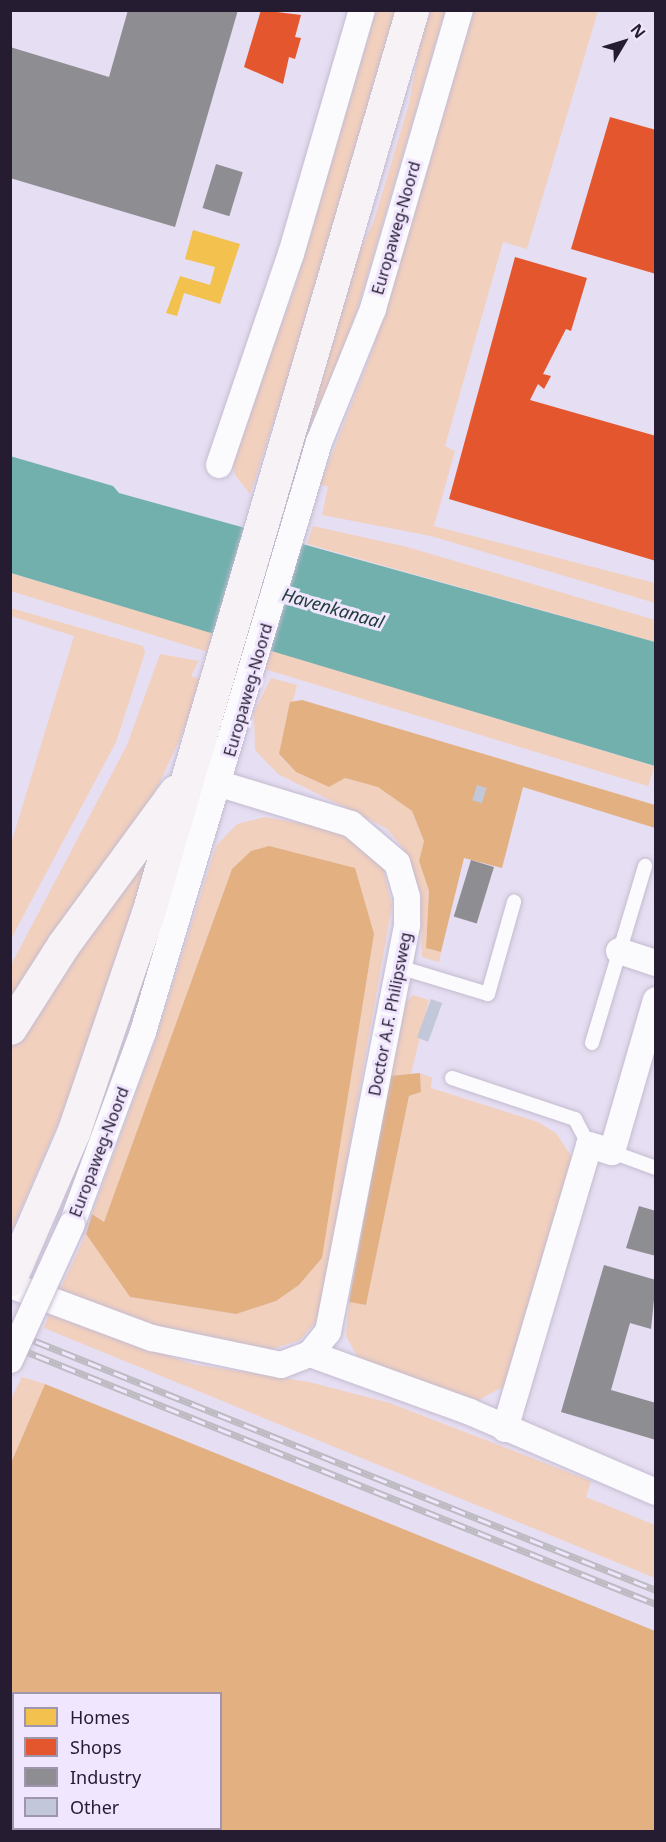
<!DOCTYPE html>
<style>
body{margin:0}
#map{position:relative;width:666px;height:1842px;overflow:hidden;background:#e6def2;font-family:"Noto Sans",sans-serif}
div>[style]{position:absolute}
.green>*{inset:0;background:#f2d0be;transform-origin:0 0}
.forest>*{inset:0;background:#e3b082}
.water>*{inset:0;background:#72b0ae}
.homes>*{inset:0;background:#f2c14e}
.shops>*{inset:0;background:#e4572e}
.industry>*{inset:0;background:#8d8d92;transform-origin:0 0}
.building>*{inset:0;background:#c2c8d9;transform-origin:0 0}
.roads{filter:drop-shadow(0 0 2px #c4bbcf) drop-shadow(0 0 2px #c4bbcf)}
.service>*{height:14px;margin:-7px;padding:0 7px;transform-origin:7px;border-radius:7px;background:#fbfafd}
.minor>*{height:26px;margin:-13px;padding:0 13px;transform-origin:13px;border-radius:13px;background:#fbfafd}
.secondary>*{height:33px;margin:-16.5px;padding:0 16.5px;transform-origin:16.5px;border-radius:16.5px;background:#f7f2f6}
.rail>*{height:7px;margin-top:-3.5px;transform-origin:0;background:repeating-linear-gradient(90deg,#f0e6fe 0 14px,#bdbac1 0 28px);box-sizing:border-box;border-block:2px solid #bdbac1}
.bridges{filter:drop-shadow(0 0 2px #c4bbcf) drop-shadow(0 0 2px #c4bbcf)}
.minor-bridge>*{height:26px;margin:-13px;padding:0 13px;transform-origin:13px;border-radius:13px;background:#fbfafd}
span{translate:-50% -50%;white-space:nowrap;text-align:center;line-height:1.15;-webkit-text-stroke:6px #f0e6fe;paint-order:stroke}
.street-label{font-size:16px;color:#261c32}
.water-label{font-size:18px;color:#1f3b37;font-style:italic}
.frame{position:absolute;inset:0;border:12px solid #261c32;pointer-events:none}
.legend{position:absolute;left:12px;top:1692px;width:210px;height:138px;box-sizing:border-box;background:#f0e6fe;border:2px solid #9f95ac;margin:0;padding:8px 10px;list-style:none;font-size:18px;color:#261c32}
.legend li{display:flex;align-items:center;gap:12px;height:30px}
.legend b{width:30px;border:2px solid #9f95ac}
.north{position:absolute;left:594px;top:12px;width:60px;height:60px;-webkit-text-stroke:4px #f0e6fe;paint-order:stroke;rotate:52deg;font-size:16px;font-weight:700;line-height:24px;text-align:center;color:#261c32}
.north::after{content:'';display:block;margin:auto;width:21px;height:27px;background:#261c32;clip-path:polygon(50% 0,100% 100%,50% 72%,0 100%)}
</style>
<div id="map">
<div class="green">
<div style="clip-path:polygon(376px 11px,399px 11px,309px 314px,250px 494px,235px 475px,232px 456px,294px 291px)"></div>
<div style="clip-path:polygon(426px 11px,445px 11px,358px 307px,299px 470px,290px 469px,345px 282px,374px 221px,409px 104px)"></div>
<div style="clip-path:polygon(474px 11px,598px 11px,527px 249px,503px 242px,445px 446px,455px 451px,434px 526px,655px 583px,655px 603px,431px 536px,322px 515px,328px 486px,320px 485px,372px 352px)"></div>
<div style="clip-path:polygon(313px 526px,407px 547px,655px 620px,655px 642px,307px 544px)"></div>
<div style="clip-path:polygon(10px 573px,214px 633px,208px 652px,11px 591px)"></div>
<div style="clip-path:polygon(11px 608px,143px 646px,145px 653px,116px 742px,11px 939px,11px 844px,74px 636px,11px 616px)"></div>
<div style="left:271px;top:649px;width:401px;height:21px;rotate:17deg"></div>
<div style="clip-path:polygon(160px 654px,199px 661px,191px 676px,202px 680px,179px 741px,153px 796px,11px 1008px,11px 965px,127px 745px)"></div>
<div style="clip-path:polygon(271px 678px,297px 685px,279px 755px,296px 772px,329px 787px,345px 778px,379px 787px,412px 811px,424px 841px,419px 861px,429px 891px,426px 948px,441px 952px,439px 962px,422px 957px,420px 892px,402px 847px,386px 828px,278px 774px,255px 750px,254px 712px)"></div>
<div style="clip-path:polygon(265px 817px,343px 831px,366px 846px,383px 868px,392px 905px,319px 1318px,300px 1340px,272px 1349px,164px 1329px,60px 1290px,86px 1234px,130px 1297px,236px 1314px,276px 1301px,299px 1285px,322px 1258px,374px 934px,232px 869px,104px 1222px,92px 1214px,156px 1038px,216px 846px,237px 824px)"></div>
<div style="clip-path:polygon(156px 836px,79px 1075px,11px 1232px,11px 1048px,35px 1001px)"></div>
<div style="clip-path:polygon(413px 995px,429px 1000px,411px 1074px,390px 1076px,406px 1002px)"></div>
<div style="clip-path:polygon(420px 1073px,432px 1078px,431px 1088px,538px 1122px,556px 1133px,573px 1159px,504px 1386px,477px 1401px,374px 1369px,357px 1356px,346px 1336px,349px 1302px,366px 1305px,409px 1096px,421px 1092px)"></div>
<div style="clip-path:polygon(49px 1315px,192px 1364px,309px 1382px,390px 1403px,591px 1481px,586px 1497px,655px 1525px,655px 1578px,44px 1328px)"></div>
<div style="clip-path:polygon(22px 1377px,45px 1384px,11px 1463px,11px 1399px)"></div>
</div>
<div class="forest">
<div style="clip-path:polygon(302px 700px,655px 805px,655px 828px,523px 787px,502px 868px,464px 858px,441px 952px,426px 948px,429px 891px,419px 861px,424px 841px,412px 811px,378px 787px,345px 778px,329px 787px,296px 772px,279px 754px,290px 702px)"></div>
<div style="clip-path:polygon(269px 846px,355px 868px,374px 934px,322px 1258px,299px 1285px,276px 1301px,236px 1314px,130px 1297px,86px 1234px,92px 1214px,104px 1222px,232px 869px,251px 851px)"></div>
<div style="clip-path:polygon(420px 1073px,421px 1092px,409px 1096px,366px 1305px,349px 1302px,390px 1076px)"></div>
<div style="clip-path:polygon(evenodd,45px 1384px,655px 1631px,655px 1831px,11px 1831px,11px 1463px,45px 1384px,14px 1694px,220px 1694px,220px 1828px,14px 1828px,14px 1694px)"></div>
</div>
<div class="water">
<div style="clip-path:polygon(10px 456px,113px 486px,119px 493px,655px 642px,655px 766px,11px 573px)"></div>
</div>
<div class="homes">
<div style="clip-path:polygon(193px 230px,240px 244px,220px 304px,184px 293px,177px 316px,166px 313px,180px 276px,210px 285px,215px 267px,185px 259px)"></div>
</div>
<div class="shops">
<div style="clip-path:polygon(261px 10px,301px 15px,295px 37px,301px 38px,295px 59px,289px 57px,283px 84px,244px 67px)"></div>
<div style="clip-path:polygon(610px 117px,656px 130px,656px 274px,571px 249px)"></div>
<div style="clip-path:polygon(515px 257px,587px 278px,571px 331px,566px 329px,543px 374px,551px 376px,544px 389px,538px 384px,530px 400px,656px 436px,656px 561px,449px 499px)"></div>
</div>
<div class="industry">
<div style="clip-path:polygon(128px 10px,238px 10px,175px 227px,10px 178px,10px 47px,109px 77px)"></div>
<div style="left:216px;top:164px;width:28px;height:46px;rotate:17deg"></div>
<div style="left:471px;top:860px;width:24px;height:59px;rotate:17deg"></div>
<div style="clip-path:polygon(639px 1206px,656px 1211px,656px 1256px,626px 1248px)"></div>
<div style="clip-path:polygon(604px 1265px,656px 1280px,651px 1329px,630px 1323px,611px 1390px,656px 1403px,656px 1440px,561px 1412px)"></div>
</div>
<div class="building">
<div style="left:477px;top:785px;width:10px;height:16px;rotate:17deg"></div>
<div style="left:431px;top:999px;width:12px;height:41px;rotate:20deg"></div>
</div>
<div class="roads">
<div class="service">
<div style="left:399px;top:967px;width:93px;rotate:16.9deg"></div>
<div style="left:488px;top:994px;width:96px;rotate:-74.2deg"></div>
<div style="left:592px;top:1043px;width:185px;rotate:-73.3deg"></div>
<div style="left:452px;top:1078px;width:130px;rotate:18.4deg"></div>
<div style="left:575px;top:1119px;width:30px;rotate:62deg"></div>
<div style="left:612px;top:1152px;width:47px;rotate:20deg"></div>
</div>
<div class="minor">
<div style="left:219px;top:465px;width:223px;rotate:-71.2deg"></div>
<div style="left:291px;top:254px;width:254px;rotate:-73.8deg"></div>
<div style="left:619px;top:951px;width:39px;rotate:18deg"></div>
<div style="left:72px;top:1224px;width:205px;rotate:-69.7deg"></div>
<div style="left:143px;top:1032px;width:616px;rotate:-73.39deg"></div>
<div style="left:319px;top:442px;width:144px;rotate:-67.9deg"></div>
<div style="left:373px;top:309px;width:311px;rotate:-73.8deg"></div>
<div style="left:10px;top:1285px;width:152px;rotate:20.5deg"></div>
<div style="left:152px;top:1338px;width:132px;rotate:11.8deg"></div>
<div style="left:281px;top:1365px;width:31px;rotate:-21deg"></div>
<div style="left:310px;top:1354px;width:28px;rotate:-51deg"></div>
<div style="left:328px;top:1332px;width:415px;rotate:-79deg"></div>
<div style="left:407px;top:925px;width:28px;rotate:-90deg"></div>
<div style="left:407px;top:897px;width:35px;rotate:-106deg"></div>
<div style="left:397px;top:863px;width:60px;rotate:-139.7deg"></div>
<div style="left:351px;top:824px;width:137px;rotate:-163deg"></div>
<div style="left:310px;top:1354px;width:170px;rotate:19.9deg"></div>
<div style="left:470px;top:1412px;width:202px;rotate:23.3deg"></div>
<div style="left:505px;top:1429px;width:296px;rotate:-73.5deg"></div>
<div style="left:589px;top:1145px;width:24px;rotate:17deg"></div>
<div style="left:612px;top:1152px;width:158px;rotate:-73.9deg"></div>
</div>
<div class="secondary">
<div style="left:10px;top:1028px;width:98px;rotate:-57.4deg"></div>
<div style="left:63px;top:945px;width:190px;rotate:-53.8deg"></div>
<div style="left:10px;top:1279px;width:159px;rotate:-66.7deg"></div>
<div style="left:73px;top:1133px;width:232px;rotate:-71.2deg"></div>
<div style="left:148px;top:913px;width:941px;rotate:-73.7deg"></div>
</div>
</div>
<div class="rail">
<div style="left:10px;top:1331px;width:696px;rotate:21.85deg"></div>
<div style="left:10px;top:1345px;width:696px;rotate:21.85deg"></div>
</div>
<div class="bridges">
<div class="minor-bridge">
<div style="left:10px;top:1360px;width:149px;rotate:-65.5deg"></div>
</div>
</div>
<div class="street-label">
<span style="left:396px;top:228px;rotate:-74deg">Europaweg-Noord</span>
<span style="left:248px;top:690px;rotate:-74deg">Europaweg-Noord</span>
<span style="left:390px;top:1014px;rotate:-79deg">Doctor A.F. Philipsweg</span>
<span style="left:99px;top:1152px;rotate:-69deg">Europaweg-Noord</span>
</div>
<div class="water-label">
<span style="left:333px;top:608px;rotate:16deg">Havenkanaal</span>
</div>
<div class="frame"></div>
<ul class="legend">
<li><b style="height:16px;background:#f2c14e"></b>Homes</li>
<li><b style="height:16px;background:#e4572e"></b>Shops</li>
<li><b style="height:16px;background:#8d8d92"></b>Industry</li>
<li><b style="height:16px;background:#c2c8d9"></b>Other</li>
</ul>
<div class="north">N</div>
</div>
